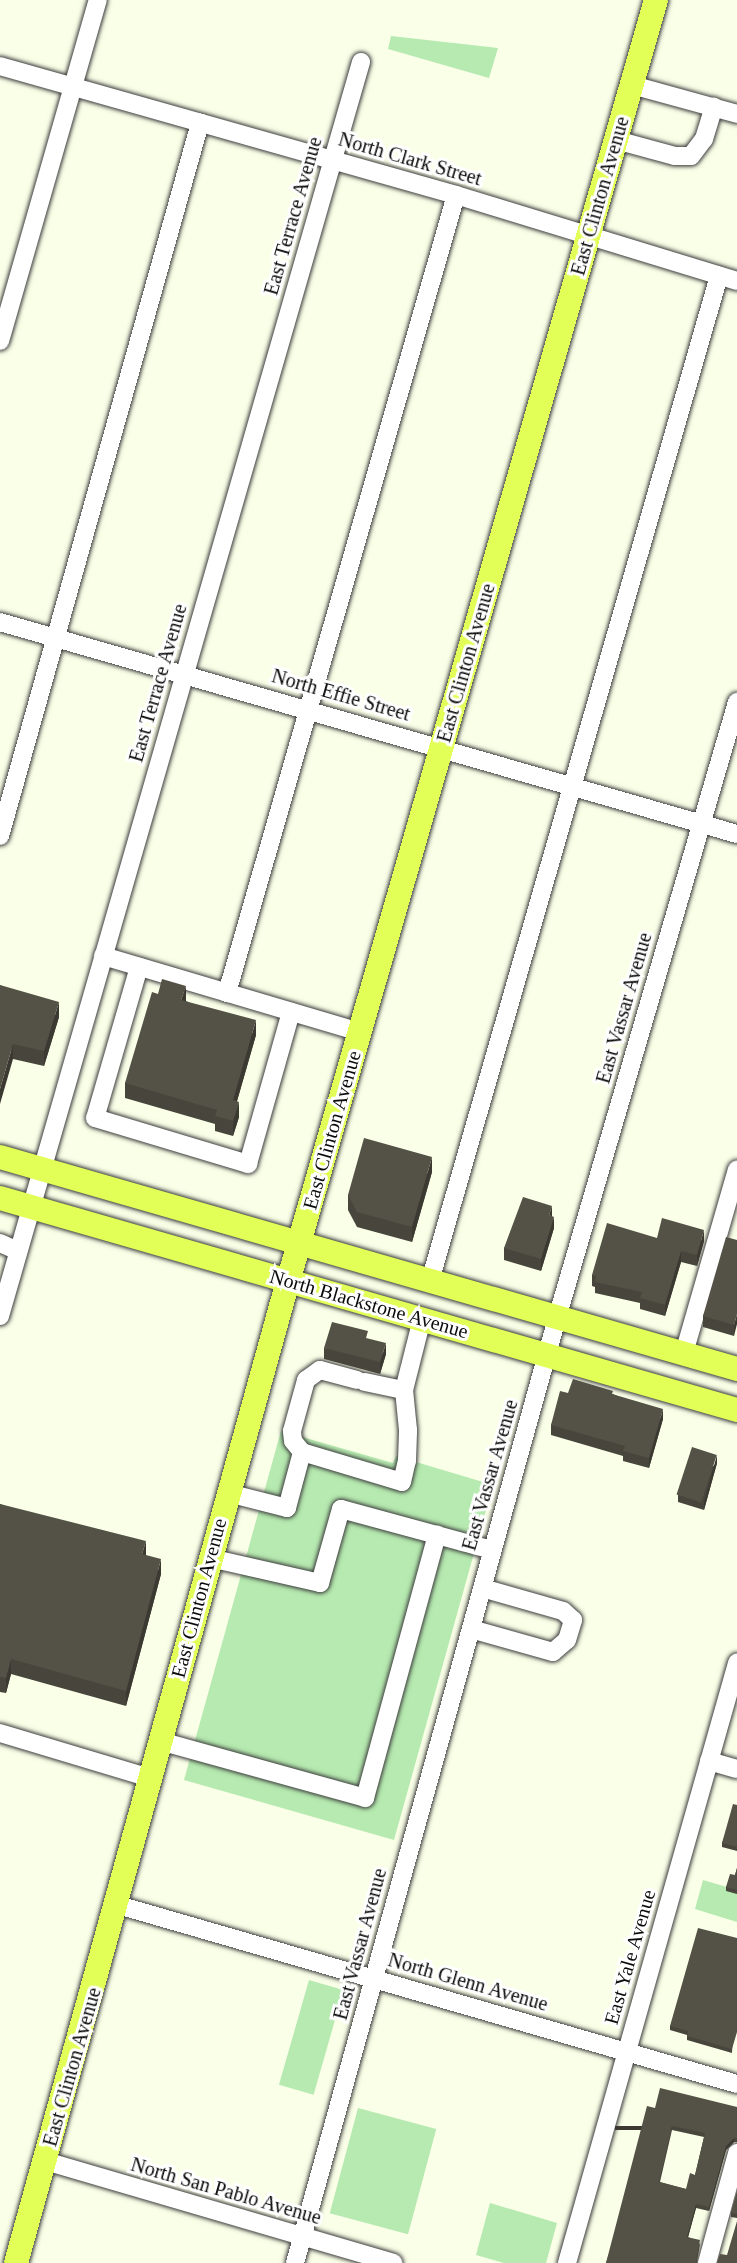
<!DOCTYPE html>
<style>
body{margin:0}
#map{position:relative;width:737px;height:2263px;overflow:hidden;background:#faffe8;font-family:Georgia,serif}
div>[style]{position:absolute}
.green>*{inset:0;background:#b6eab0;transform-origin:0 0}
.roads{filter:drop-shadow(0 0 2px #3d3d3d) drop-shadow(0 0 2px #3d3d3d)}
.minor>*{height:18px;margin:-9px;padding:0 9px;transform-origin:9px;border-radius:9px;background:#fff}
.major>*{height:24px;margin:-12px;padding:0 12px;transform-origin:12px;border-radius:12px;background:#e2ff58}
.wall>*{inset:0;background:#48463c}
.shaded-wall>*{inset:0;background:#3b3931;transform-origin:0 0}
.building>*{inset:0;background:#545146;transform-origin:0 0}
span{translate:-50% -50%;white-space:nowrap;text-align:center;line-height:1.15;-webkit-text-stroke:6px #fff;paint-order:stroke}
.street-label{font-size:20px;color:#0a0a0a}
</style>
<div id="map">
<div class="green">
<div style="clip-path:polygon(391px 36px,498px 48px,489px 78px,388px 49px)"></div>
<div style="clip-path:polygon(281px 1431px,393px 1463px,396px 1456px,493px 1485px,394px 1840px,184px 1780px)"></div>
<div style="clip-path:polygon(703px 1880px,737px 1890px,737px 1922px,695px 1909px)"></div>
<div style="left:309px;top:1980px;width:36px;height:109px;rotate:16deg"></div>
<div style="left:358px;top:2108px;width:81px;height:109px;rotate:15deg"></div>
<div style="clip-path:polygon(490px 2203px,557px 2223px,546px 2263px,504px 2263px,476px 2255px)"></div>
</div>
<div class="roads">
<div class="minor">
<div style="left:0;top:66px;width:474px;rotate:15.8deg"></div>
<div style="left:456px;top:195px;width:294px;rotate:17deg"></div>
<div style="left:632px;top:85px;width:109px;rotate:15.4deg"></div>
<div style="left:616px;top:140px;width:61px;rotate:15.2deg"></div>
<div style="left:675px;top:156px;width:16px"></div>
<div style="left:691px;top:156px;width:21px;rotate:-53deg"></div>
<div style="left:704px;top:139px;width:34px;rotate:-73deg"></div>
<div style="left:0;top:341px;width:355px;rotate:-74deg"></div>
<div style="left:0;top:622px;width:767px;rotate:16.05deg"></div>
<div style="left:0;top:836px;width:741px;rotate:-74.33deg"></div>
<div style="left:103px;top:956px;width:268px;rotate:16.5deg"></div>
<div style="left:139px;top:967px;width:157px;rotate:106.2deg"></div>
<div style="left:95px;top:1118px;width:160px;rotate:16.7deg"></div>
<div style="left:248px;top:1164px;width:158px;rotate:-74.2deg"></div>
<div style="left:227px;top:993px;width:830px;rotate:-73.99deg"></div>
<div style="left:0;top:1243px;width:20px;rotate:24deg"></div>
<div style="left:430px;top:1281px;width:1046px;rotate:-73.96deg"></div>
<div style="left:0;top:1316px;width:1305px;rotate:-73.94deg"></div>
<div style="left:684px;top:1353px;width:191px;rotate:-73.9deg"></div>
<div style="left:365px;top:1382px;width:40px;rotate:12deg"></div>
<div style="left:302px;top:1452px;width:14px;rotate:-129deg"></div>
<div style="left:293px;top:1441px;width:10px;rotate:-96deg"></div>
<div style="left:292px;top:1431px;width:53px;rotate:-74.6deg"></div>
<div style="left:306px;top:1380px;width:17px;rotate:-36deg"></div>
<div style="left:320px;top:1370px;width:38px;rotate:15deg"></div>
<div style="left:228px;top:1493px;width:61px;rotate:14.3deg"></div>
<div style="left:287px;top:1508px;width:58px;rotate:-75deg"></div>
<div style="left:302px;top:1452px;width:104px;rotate:16.7deg"></div>
<div style="left:402px;top:1482px;width:22px;rotate:-77deg"></div>
<div style="left:407px;top:1461px;width:31px;rotate:-88deg"></div>
<div style="left:408px;top:1430px;width:40px;rotate:-95.7deg"></div>
<div style="left:404px;top:1390px;width:73px;rotate:-75.8deg"></div>
<div style="left:210px;top:1558px;width:113px;rotate:12.8deg"></div>
<div style="left:320px;top:1583px;width:77px;rotate:-74.2deg"></div>
<div style="left:341px;top:1509px;width:156px;rotate:15.2deg"></div>
<div style="left:471px;top:1629px;width:85px;rotate:15.7deg"></div>
<div style="left:553px;top:1652px;width:18px;rotate:-41deg"></div>
<div style="left:567px;top:1640px;width:21px;rotate:-73deg"></div>
<div style="left:573px;top:1620px;width:13px;rotate:-138deg"></div>
<div style="left:563px;top:1611px;width:84px;rotate:-164.1deg"></div>
<div style="left:0;top:1733px;width:157px;rotate:16.7deg"></div>
<div style="left:160px;top:1741px;width:213px;rotate:15.5deg"></div>
<div style="left:365px;top:1798px;width:273px;rotate:-74.7deg"></div>
<div style="left:709px;top:1761px;width:29px;rotate:16deg"></div>
<div style="left:118px;top:1905px;width:644px;rotate:16.13deg"></div>
<div style="left:45px;top:2161px;width:363px;rotate:16.3deg"></div>
<div style="left:295px;top:2263px;width:981px;rotate:-74.5deg"></div>
<div style="left:557px;top:1318px;width:642px;rotate:-73.71deg"></div>
<div style="left:567px;top:2263px;width:624px;rotate:-74.18deg"></div>
<div style="left:707px;top:2263px;width:114px;rotate:-74.7deg"></div>
</div>
<div class="major">
<div style="left:0;top:1157px;width:767px;rotate:16.05deg"></div>
<div style="left:0;top:1198px;width:767px;rotate:16.05deg"></div>
<div style="left:16px;top:2263px;width:993px;rotate:-74.52deg"></div>
<div style="left:281px;top:1306px;width:1359px;rotate:-73.98deg"></div>
</div>
</div>
<div class="wall">
<div style="clip-path:polygon(0 985px,59px 1017px,44px 1066px,13px 1059px)"></div>
<div style="clip-path:polygon(186px 1001px,256px 1035px,237px 1101px,239px 1117px,233px 1136px,215px 1131px,215px 1124px,125px 1098px,125px 1083px)"></div>
<div style="clip-path:polygon(432px 1172px,412px 1242px,357px 1227px,348px 1210px,348px 1195px)"></div>
<div style="clip-path:polygon(552px 1216px,554px 1228px,541px 1271px,504px 1260px,504px 1248px)"></div>
<div style="clip-path:polygon(657px 1238px,704px 1241px,697px 1266px,681px 1262px,665px 1316px,640px 1309px,640px 1303px,595px 1293px,595px 1287px,592px 1286px,592px 1275px)"></div>
<div style="clip-path:polygon(737px 1240px,734px 1336px,703px 1327px,703px 1316px)"></div>
<div style="clip-path:polygon(324px 1348px,386px 1354px,380px 1374px,324px 1359px)"></div>
<div style="clip-path:polygon(568px 1393px,613px 1394px,663px 1419px,649px 1468px,623px 1461px,623px 1456px,551px 1435px,551px 1425px)"></div>
<div style="clip-path:polygon(717px 1463px,704px 1510px,678px 1502px,678px 1495px)"></div>
<div style="clip-path:polygon(0 1504px,146px 1555px,161px 1574px,126px 1706px,11px 1674px,6px 1693px,0 1692px)"></div>
<div style="clip-path:polygon(737px 1805px,737px 1851px,722px 1847px,722px 1843px)"></div>
<div style="clip-path:polygon(737px 1868px,737px 1894px,726px 1891px,726px 1887px,735px 1875px)"></div>
<div style="clip-path:polygon(737px 1938px,732px 2053px,687px 2040px,687px 2035px,670px 2030px,670px 2026px)"></div>
<div style="clip-path:polygon(evenodd,737px 2107px,737px 2142px,734px 2142px,726px 2150px,709px 2211px,696px 2208px,688px 2237px,700px 2244px,697px 2262px,606px 2263px,655px 2108px,737px 2107px,672px 2130px,704px 2137px,695px 2175px,686px 2189px,660px 2182px,672px 2130px)"></div>
<div style="clip-path:polygon(737px 2192px,737px 2218px,731px 2217px,731px 2213px)"></div>
</div>
<div class="shaded-wall">
<div style="clip-path:polygon(186px 986px,186px 1001px,181px 1015px,181px 1000px)"></div>
<div style="clip-path:polygon(59px 1002px,59px 1017px,44px 1066px,44px 1051px)"></div>
<div style="clip-path:polygon(256px 1020px,256px 1035px,233px 1115px,233px 1100px)"></div>
<div style="clip-path:polygon(13px 1044px,13px 1059px,0 1104px,0 1089px)"></div>
<div style="clip-path:polygon(239px 1102px,239px 1117px,233px 1136px,233px 1121px)"></div>
<div style="clip-path:polygon(432px 1157px,432px 1172px,412px 1242px,412px 1227px)"></div>
<div style="clip-path:polygon(552px 1206px,552px 1217px,549px 1215px)"></div>
<div style="clip-path:polygon(554px 1217px,554px 1228px,541px 1271px,541px 1259px)"></div>
<div style="clip-path:polygon(704px 1230px,704px 1241px,697px 1266px,697px 1255px)"></div>
<div style="clip-path:polygon(681px 1251px,681px 1262px,665px 1316px,665px 1305px)"></div>
<div style="clip-path:polygon(737px 1314px,737px 1324px,734px 1336px,734px 1325px)"></div>
<div style="clip-path:polygon(386px 1343px,386px 1354px,380px 1374px,380px 1362px)"></div>
<div style="clip-path:polygon(663px 1409px,663px 1419px,649px 1468px,649px 1458px)"></div>
<div style="clip-path:polygon(717px 1455px,717px 1463px,704px 1510px,704px 1502px)"></div>
<div style="clip-path:polygon(146px 1541px,146px 1556px,142px 1554px)"></div>
<div style="clip-path:polygon(161px 1559px,161px 1574px,126px 1706px,126px 1691px)"></div>
<div style="clip-path:polygon(11px 1659px,11px 1674px,6px 1693px,6px 1678px)"></div>
<div style="left:672px;top:2126px;width:4px;height:57px;rotate:90deg"></div>
<div style="clip-path:polygon(734px 2138px,734px 2142px,726px 2150px,709px 2211px,709px 2207px,726px 2146px)"></div>
<div style="clip-path:polygon(696px 2204px,696px 2208px,687px 2241px,687px 2237px)"></div>
</div>
<div class="building">
<div style="clip-path:polygon(162px 979px,186px 986px,181px 1000px,256px 1020px,233px 1100px,239px 1102px,233px 1121px,215px 1116px,217px 1110px,125px 1083px,152px 992px,158px 994px)"></div>
<div style="clip-path:polygon(0 985px,59px 1002px,44px 1051px,13px 1044px,0 1089px)"></div>
<div style="clip-path:polygon(364px 1138px,432px 1157px,412px 1227px,357px 1212px,348px 1195px)"></div>
<div style="clip-path:polygon(523px 1197px,552px 1206px,549px 1215px,554px 1217px,541px 1259px,504px 1248px)"></div>
<div style="clip-path:polygon(662px 1218px,704px 1230px,697px 1255px,681px 1251px,665px 1305px,640px 1298px,642px 1292px,595px 1282px,596px 1276px,592px 1275px,607px 1223px,657px 1238px)"></div>
<div style="clip-path:polygon(726px 1237px,737px 1240px,737px 1314px,734px 1325px,703px 1316px)"></div>
<div style="clip-path:polygon(332px 1322px,368px 1331px,366px 1338px,386px 1343px,380px 1362px,324px 1348px)"></div>
<div style="clip-path:polygon(573px 1379px,613px 1391px,612px 1394px,663px 1409px,649px 1458px,623px 1451px,625px 1446px,551px 1425px,560px 1391px,568px 1393px)"></div>
<div style="left:692px;top:1447px;width:26px;height:50px;rotate:18deg"></div>
<div style="clip-path:polygon(0 1504px,146px 1541px,142px 1554px,161px 1559px,126px 1691px,11px 1659px,6px 1678px,0 1677px)"></div>
<div style="clip-path:polygon(733px 1804px,737px 1805px,737px 1847px,722px 1843px)"></div>
<div style="clip-path:polygon(737px 1868px,737px 1890px,726px 1887px,730px 1874px,735px 1875px)"></div>
<div style="clip-path:polygon(698px 1928px,737px 1938px,737px 2032px,732px 2049px,687px 2036px,688px 2031px,670px 2026px)"></div>
<div style="clip-path:polygon(evenodd,660px 2088px,737px 2107px,737px 2138px,734px 2138px,726px 2146px,709px 2207px,696px 2204px,687px 2237px,700px 2240px,696px 2261px,698px 2263px,606px 2263px,647px 2106px,655px 2108px,660px 2088px,672px 2126px,705px 2133px,695px 2175px,690px 2173px,686px 2189px,659px 2182px,672px 2126px)"></div>
<div style="clip-path:polygon(737px 2192px,737px 2214px,731px 2213px)"></div>
<div style="clip-path:polygon(737px 2221px,737px 2263px,717px 2263px,720px 2254px,727px 2255px)"></div>
</div>
<div class="street-label">
<span style="left:410px;top:159px;rotate:16deg">North Clark Street</span>
<span style="left:600px;top:196px;rotate:-74deg">East Clinton Avenue</span>
<span style="left:293px;top:216px;rotate:-74deg">East Terrace Avenue</span>
<span style="left:466px;top:663px;rotate:-74deg">East Clinton Avenue</span>
<span style="left:158px;top:683px;rotate:-74deg">East Terrace Avenue</span>
<span style="left:341px;top:695px;rotate:16deg">North Effie Street</span>
<span style="left:624px;top:1008px;rotate:-74deg">East Vassar Avenue</span>
<span style="left:332px;top:1130px;rotate:-74deg">East Clinton Avenue</span>
<span style="left:369px;top:1304px;rotate:16deg">North Blackstone Avenue</span>
<span style="left:490px;top:1475px;rotate:-74deg">East Vassar Avenue</span>
<span style="left:199px;top:1598px;rotate:-75deg">East Clinton Avenue</span>
<span style="left:360px;top:1944px;rotate:-75deg">East Vassar Avenue</span>
<span style="left:630px;top:1957px;rotate:-74deg">East Yale Avenue</span>
<span style="left:468px;top:1982px;rotate:16deg">North Glenn Avenue</span>
<span style="left:72px;top:2067px;rotate:-74deg">East Clinton Avenue</span>
<span style="left:226px;top:2191px;rotate:16deg">North San Pablo Avenue</span>
</div>
</div>
